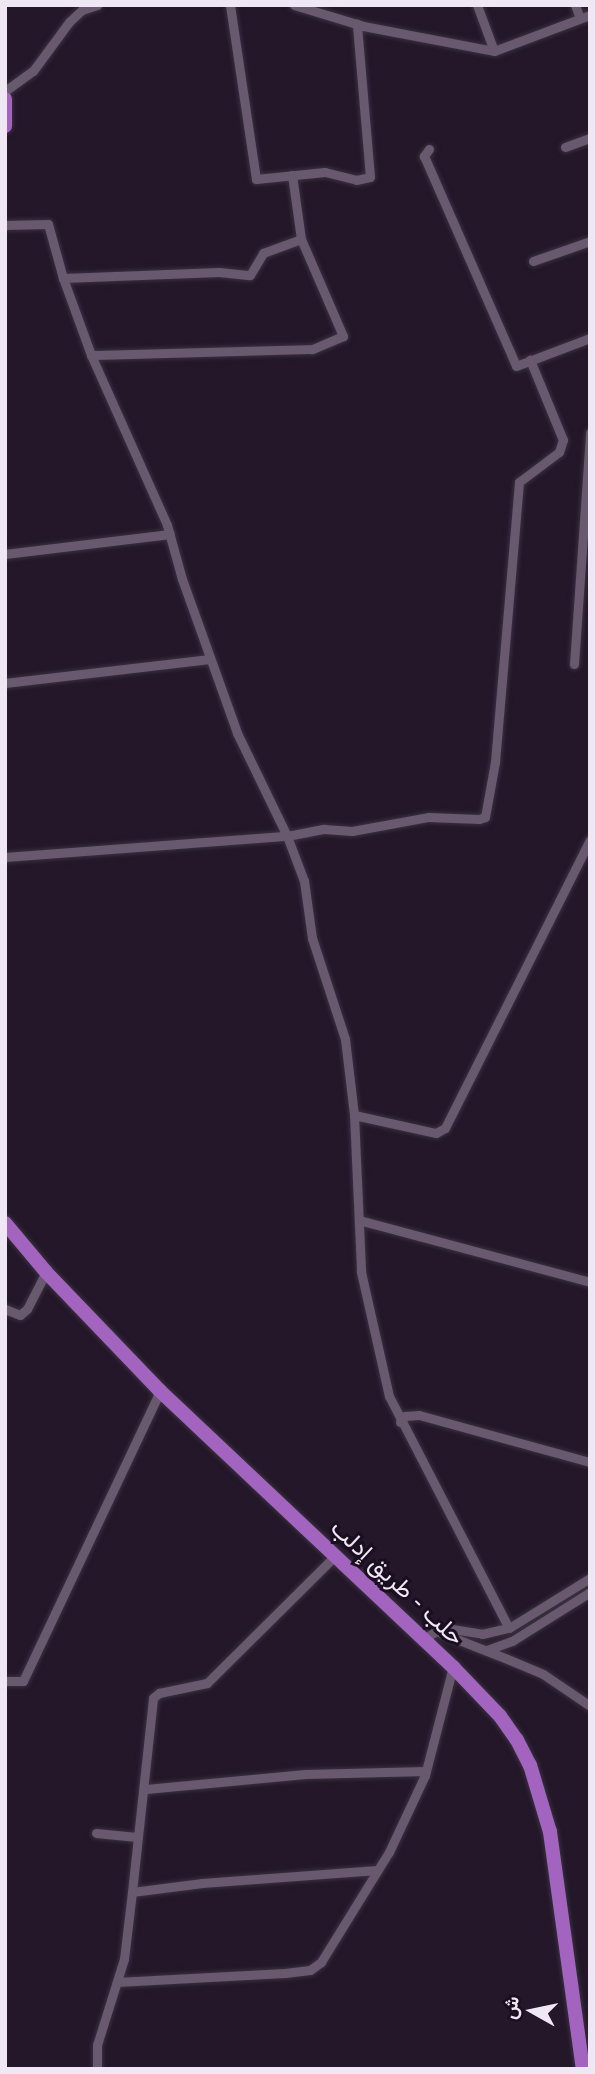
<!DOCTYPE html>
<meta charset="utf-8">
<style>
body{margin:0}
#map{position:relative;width:595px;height:2074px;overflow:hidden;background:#231729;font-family:"Varela Round",Vazirmatn,sans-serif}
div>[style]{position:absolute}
.roads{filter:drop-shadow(0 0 2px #3a313f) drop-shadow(0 0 2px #3a313f)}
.minor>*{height:9px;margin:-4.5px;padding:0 4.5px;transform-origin:4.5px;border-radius:4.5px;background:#68596f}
.trunk>*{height:14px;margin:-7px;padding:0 7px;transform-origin:7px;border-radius:7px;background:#a364c0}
span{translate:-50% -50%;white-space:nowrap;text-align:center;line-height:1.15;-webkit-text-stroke:6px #1a0e20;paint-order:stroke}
.street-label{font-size:24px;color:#f0e7f4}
.frame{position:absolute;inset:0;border:7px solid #f0e7f4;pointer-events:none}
.north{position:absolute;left:497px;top:1976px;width:70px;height:70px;-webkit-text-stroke:5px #1a0e20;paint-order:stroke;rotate:279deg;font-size:19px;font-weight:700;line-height:28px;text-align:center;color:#f0e7f4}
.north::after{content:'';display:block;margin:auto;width:24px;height:32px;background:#f0e7f4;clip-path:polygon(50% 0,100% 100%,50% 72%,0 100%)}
</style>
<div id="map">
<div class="roads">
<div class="minor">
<div style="left:230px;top:5px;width:176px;rotate:81.5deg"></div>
<div style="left:256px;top:179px;width:69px;rotate:-5.8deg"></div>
<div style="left:325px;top:172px;width:32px;rotate:14deg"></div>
<div style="left:356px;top:180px;width:14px;rotate:-12deg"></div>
<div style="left:370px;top:177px;width:154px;rotate:-94.9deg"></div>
<div style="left:294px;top:5px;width:72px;rotate:16.9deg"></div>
<div style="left:363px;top:26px;width:133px;rotate:10.8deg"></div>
<div style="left:494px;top:51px;width:103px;rotate:-20.6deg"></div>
<div style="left:477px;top:5px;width:49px;rotate:69.7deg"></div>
<div style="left:575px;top:5px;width:14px;rotate:69deg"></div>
<div style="left:5px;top:91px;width:34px;rotate:-36deg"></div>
<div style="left:33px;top:71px;width:61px;rotate:-53.7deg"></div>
<div style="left:69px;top:22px;width:18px;rotate:-43deg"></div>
<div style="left:82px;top:10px;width:16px;rotate:-18deg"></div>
<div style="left:565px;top:147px;width:27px;rotate:-20deg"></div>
<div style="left:429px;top:149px;width:9px;rotate:126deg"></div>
<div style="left:424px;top:156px;width:229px;rotate:66.3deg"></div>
<div style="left:516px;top:366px;width:79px;rotate:-20.7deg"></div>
<div style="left:292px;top:175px;width:65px;rotate:82deg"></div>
<div style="left:5px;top:225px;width:43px;rotate:-1.3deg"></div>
<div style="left:48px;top:224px;width:56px;rotate:74.5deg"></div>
<div style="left:63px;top:278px;width:156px;rotate:-2.2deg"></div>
<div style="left:219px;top:272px;width:31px;rotate:6deg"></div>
<div style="left:250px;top:275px;width:26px;rotate:-59deg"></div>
<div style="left:263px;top:253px;width:40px;rotate:-20.2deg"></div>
<div style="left:301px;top:239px;width:106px;rotate:66.6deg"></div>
<div style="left:343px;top:336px;width:34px;rotate:157deg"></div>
<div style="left:312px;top:349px;width:221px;rotate:178.4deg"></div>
<div style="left:533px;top:261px;width:60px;rotate:-19.3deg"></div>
<div style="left:63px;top:278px;width:82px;rotate:70deg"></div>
<div style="left:91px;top:355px;width:186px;rotate:65.9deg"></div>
<div style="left:167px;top:525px;width:56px;rotate:74.5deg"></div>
<div style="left:182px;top:579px;width:164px;rotate:70.3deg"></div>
<div style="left:237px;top:733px;width:114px;rotate:64.1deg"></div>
<div style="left:287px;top:836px;width:48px;rotate:69.3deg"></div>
<div style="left:304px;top:881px;width:58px;rotate:82deg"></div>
<div style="left:312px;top:938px;width:106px;rotate:71.9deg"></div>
<div style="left:345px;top:1039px;width:77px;rotate:83.2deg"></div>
<div style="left:354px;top:1115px;width:157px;rotate:87.4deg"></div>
<div style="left:361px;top:1272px;width:127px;rotate:77.3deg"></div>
<div style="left:389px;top:1396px;width:261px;rotate:62.7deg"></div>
<div style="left:5px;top:554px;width:166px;rotate:-6.9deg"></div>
<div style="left:574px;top:664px;width:232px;rotate:-86deg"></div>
<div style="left:5px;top:683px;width:206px;rotate:-6.7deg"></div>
<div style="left:5px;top:857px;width:283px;rotate:-4.3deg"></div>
<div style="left:287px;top:836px;width:38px;rotate:-11deg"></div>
<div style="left:324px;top:829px;width:28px;rotate:4deg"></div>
<div style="left:352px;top:831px;width:77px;rotate:-10.4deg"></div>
<div style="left:428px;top:817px;width:51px;rotate:2.2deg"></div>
<div style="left:479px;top:819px;width:6px;rotate:-18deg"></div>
<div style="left:485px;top:817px;width:56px;rotate:-79.7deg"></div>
<div style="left:495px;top:762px;width:281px;rotate:-85.1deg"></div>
<div style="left:519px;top:482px;width:50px;rotate:-36.9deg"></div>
<div style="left:559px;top:452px;width:13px;rotate:-72deg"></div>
<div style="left:563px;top:440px;width:87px;rotate:-112.4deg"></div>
<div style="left:354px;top:1115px;width:84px;rotate:12.4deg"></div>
<div style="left:436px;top:1133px;width:10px;rotate:-29deg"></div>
<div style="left:445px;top:1128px;width:322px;rotate:-63.3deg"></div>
<div style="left:359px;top:1220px;width:239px;rotate:15deg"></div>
<div style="left:5px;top:1309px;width:16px;rotate:22deg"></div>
<div style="left:20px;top:1315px;width:9px;rotate:-41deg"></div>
<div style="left:27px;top:1309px;width:42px;rotate:-62.8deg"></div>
<div style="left:400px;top:1422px;width:8px;rotate:-50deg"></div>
<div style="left:405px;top:1416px;width:14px;rotate:-4deg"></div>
<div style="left:419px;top:1415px;width:177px;rotate:15.4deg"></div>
<div style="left:436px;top:1631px;width:10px;rotate:-17deg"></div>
<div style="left:446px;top:1628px;width:36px;rotate:9deg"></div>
<div style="left:482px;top:1634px;width:28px;rotate:-13deg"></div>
<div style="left:509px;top:1628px;width:95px;rotate:-31.7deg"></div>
<div style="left:424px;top:1639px;width:14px;rotate:-34deg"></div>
<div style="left:436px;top:1631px;width:74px;rotate:21.4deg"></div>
<div style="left:505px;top:1658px;width:41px;rotate:22.8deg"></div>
<div style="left:543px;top:1674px;width:57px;rotate:34.2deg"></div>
<div style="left:487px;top:1650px;width:27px;rotate:-20deg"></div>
<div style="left:512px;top:1641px;width:92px;rotate:-32.1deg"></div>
<div style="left:5px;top:1681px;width:18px"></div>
<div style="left:23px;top:1681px;width:321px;rotate:-64.7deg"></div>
<div style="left:146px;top:1789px;width:160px;rotate:-5.4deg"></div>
<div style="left:305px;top:1774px;width:121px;rotate:-1.4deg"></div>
<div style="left:96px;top:1833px;width:41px;rotate:5.6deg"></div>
<div style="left:132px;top:1892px;width:195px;rotate:-83.8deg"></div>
<div style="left:153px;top:1698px;width:8px;rotate:-40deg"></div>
<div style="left:159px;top:1693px;width:49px;rotate:-11.8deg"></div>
<div style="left:207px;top:1683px;width:180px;rotate:-44.8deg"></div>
<div style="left:117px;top:1982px;width:168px;rotate:-3.1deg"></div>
<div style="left:285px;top:1973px;width:25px;rotate:-7deg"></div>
<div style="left:310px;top:1970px;width:14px;rotate:-36deg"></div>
<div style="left:321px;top:1962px;width:129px;rotate:-58.3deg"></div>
<div style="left:389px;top:1852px;width:85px;rotate:-64.9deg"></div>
<div style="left:425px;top:1775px;width:112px;rotate:-75.5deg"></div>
<div style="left:97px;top:2069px;width:24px;rotate:-90deg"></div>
<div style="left:97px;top:2045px;width:90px;rotate:-72.6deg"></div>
<div style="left:124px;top:1959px;width:67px;rotate:-83.2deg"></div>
<div style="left:132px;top:1892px;width:71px;rotate:-7.3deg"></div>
<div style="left:202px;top:1883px;width:176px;rotate:-4.2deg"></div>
</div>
<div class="trunk">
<div style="left:5px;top:99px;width:27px;rotate:90deg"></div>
<div style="left:5px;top:1223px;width:64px;rotate:50.1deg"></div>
<div style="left:46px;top:1272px;width:165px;rotate:46.2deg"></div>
<div style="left:160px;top:1391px;width:403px;rotate:43.3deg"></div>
<div style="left:453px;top:1667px;width:68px;rotate:46.2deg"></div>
<div style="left:500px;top:1716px;width:29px;rotate:55deg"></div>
<div style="left:517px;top:1740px;width:28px;rotate:63deg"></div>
<div style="left:530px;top:1765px;width:70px;rotate:73.4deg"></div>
<div style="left:550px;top:1832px;width:239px;rotate:82.1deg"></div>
</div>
</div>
<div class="street-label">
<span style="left:397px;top:1583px;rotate:43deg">حلب - طريق إدلب</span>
</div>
<div class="frame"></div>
<div class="north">ش</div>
</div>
